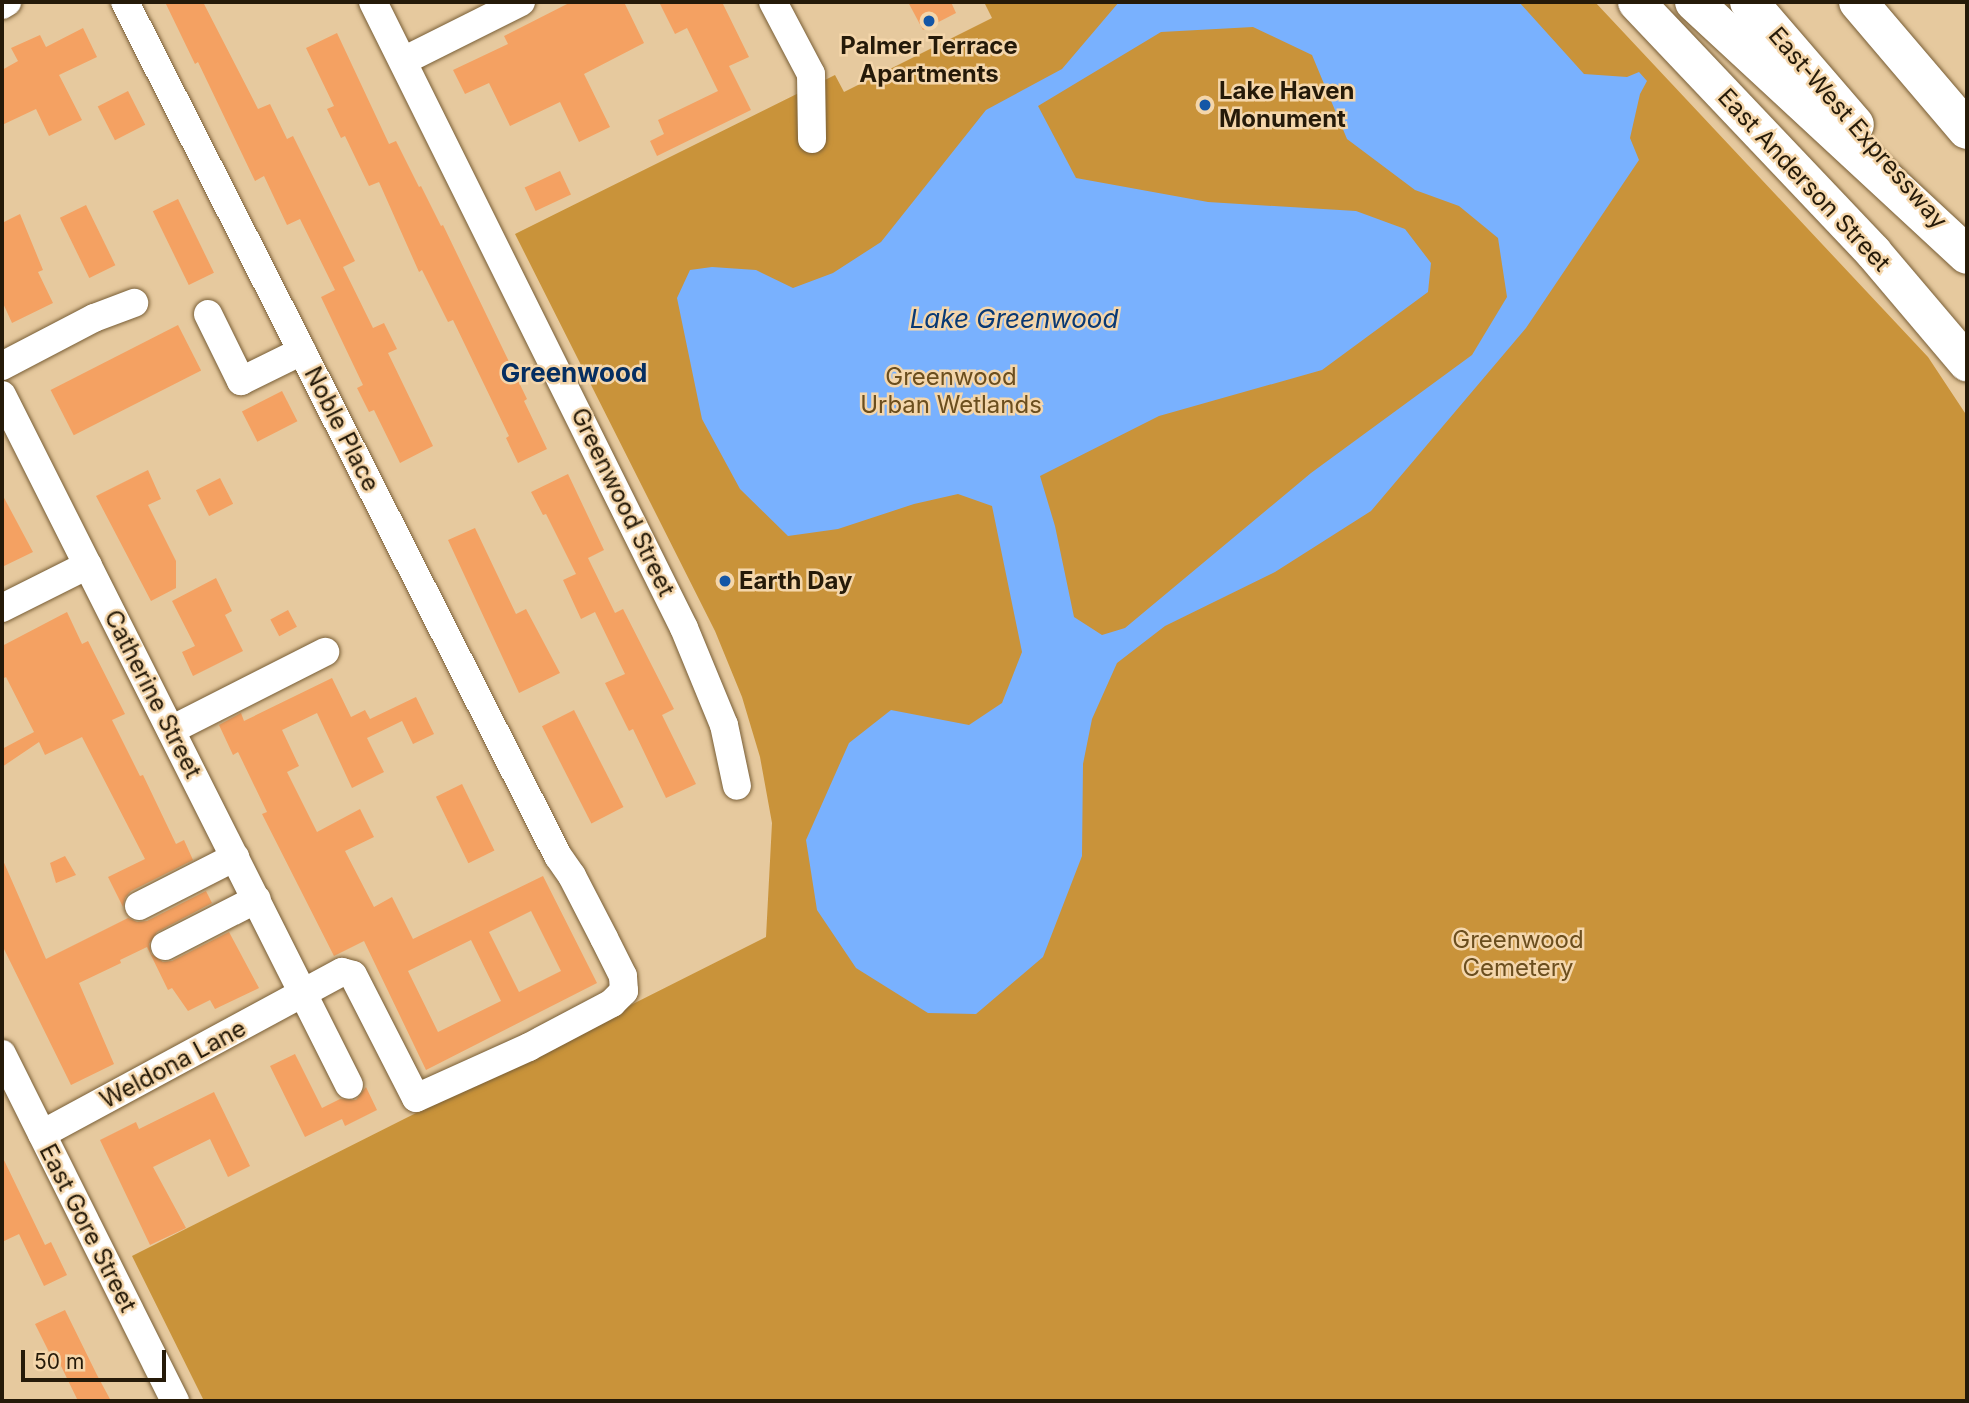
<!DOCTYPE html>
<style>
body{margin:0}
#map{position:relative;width:1969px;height:1403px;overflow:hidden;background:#e6c99e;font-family:Inter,sans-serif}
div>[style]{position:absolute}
.green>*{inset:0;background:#c9933a}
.water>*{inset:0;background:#79b1fe}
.building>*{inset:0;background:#f4a162;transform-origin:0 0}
.roads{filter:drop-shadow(0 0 2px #785e36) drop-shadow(0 0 2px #785e36)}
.minor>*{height:28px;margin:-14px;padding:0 14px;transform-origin:14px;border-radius:14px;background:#fff}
.major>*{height:37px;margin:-18.5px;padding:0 18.5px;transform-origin:18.5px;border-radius:18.5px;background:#fff}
.highway>*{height:38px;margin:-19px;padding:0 19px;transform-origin:19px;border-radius:19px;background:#fff}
.dots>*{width:19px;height:19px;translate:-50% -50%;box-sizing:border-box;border:4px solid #f4d6ab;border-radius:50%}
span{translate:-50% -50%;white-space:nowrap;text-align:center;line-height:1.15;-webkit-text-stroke:5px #f4d6ab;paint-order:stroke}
.poi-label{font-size:24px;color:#251a09;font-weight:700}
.left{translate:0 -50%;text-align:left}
.street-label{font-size:24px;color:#251a09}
.park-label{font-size:24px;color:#6b4e1e}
.water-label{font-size:26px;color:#093974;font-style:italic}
.neighbourhood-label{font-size:26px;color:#052e61;font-weight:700}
.frame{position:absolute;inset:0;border:4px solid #251a09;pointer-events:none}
.scale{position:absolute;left:21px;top:1350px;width:145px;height:32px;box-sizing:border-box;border:4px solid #251a09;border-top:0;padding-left:9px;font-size:21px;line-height:24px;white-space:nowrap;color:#251a09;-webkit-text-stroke:5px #f4d6ab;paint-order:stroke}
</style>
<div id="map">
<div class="green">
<div style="clip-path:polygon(984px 2px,1595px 2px,1928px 357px,1967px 416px,1967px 1401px,204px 1401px,132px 1256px,766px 937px,772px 823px,760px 757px,742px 697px,715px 631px,515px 234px,835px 75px,844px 92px,992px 18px)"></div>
</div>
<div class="water">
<div style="clip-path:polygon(evenodd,1119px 2px,1519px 2px,1584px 74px,1627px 77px,1639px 72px,1647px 81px,1640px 94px,1630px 138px,1639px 160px,1526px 328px,1371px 511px,1275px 572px,1165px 626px,1117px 663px,1092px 719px,1083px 764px,1082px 856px,1043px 957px,976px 1014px,928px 1013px,856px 968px,817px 910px,806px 840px,849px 743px,891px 710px,969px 725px,1002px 703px,1022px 652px,992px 506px,958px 494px,914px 504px,838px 529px,788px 536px,740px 489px,702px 419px,677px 298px,690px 270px,712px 267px,756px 270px,793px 288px,833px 273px,881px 242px,986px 110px,1062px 69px,1119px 2px,1253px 27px,1312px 55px,1347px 139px,1415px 190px,1459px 206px,1498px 238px,1507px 297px,1472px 355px,1311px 473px,1125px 628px,1102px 635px,1074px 617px,1055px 526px,1040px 476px,1159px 416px,1322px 370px,1428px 292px,1431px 263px,1405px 229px,1356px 211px,1208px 202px,1076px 178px,1038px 106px,1161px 32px,1253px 27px)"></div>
</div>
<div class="building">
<div style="clip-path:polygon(165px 2px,203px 2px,258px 109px,270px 104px,287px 139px,293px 136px,355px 261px,343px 267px,373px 328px,384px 323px,397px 349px,388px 353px,433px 446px,400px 463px,374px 410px,369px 412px,357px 388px,363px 385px,321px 297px,335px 290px,300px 219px,287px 225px,264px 176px,255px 181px,198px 62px,195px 64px)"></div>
<div style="clip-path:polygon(571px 2px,624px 2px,644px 43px,584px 74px,610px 127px,579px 142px,560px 102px,510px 126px,489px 83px,465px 94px,453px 70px,508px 44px,504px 36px)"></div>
<div style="clip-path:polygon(659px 2px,722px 2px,749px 57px,729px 66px,751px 110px,657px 156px,650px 141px,664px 134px,658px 120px,718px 91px,687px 28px,675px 34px)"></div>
<div style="clip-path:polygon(908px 2px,951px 2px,956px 13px,923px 30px)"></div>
<div style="clip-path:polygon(83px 28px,97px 57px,59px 75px,82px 120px,49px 136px,36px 109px,2px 125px,2px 70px,18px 61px,11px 48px,40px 35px,46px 47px)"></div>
<div style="clip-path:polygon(337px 33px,389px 144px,396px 141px,419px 187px,421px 186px,441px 226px,443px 225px,527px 399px,524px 401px,547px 449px,518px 463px,506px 438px,509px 436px,453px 320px,448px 322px,422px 270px,419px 272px,379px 182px,369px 186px,345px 136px,341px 138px,327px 109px,334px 106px,306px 48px)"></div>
<div style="left:128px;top:91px;width:38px;height:34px;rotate:63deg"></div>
<div style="left:560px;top:171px;width:26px;height:39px;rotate:65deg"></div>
<div style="left:178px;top:199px;width:82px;height:28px;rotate:64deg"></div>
<div style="left:86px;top:205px;width:67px;height:29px;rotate:64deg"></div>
<div style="clip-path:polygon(20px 214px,43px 270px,38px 272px,53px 303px,12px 323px,2px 301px,2px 223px)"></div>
<div style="left:178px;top:325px;width:51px;height:143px;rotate:63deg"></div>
<div style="left:282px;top:391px;width:34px;height:45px;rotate:63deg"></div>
<div style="clip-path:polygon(148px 470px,161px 499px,148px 505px,176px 561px,176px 588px,151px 601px,96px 496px)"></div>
<div style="clip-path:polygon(568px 474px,604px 550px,588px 558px,615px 613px,623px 609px,674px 709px,662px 715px,696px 784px,666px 798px,633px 729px,629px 731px,605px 683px,625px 674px,595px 612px,581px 619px,563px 580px,576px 574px,546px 514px,543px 515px,531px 492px)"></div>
<div style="left:220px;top:478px;width:29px;height:27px;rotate:63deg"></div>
<div style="clip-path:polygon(2px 494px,33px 552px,2px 567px)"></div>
<div style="clip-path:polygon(475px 528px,516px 614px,526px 609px,560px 673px,519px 693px,448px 540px)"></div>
<div style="clip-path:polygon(216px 578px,232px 611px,225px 615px,243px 651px,193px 676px,182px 652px,195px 646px,172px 601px)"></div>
<div style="left:288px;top:610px;width:19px;height:20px;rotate:62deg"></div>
<div style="clip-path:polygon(67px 612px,82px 644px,88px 641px,125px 714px,112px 720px,140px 776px,143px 775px,176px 844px,184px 840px,193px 860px,131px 891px,125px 898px,123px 907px,108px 877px,145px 859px,82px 737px,45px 755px,39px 742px,2px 767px,2px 749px,34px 732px,6px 677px,2px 679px,2px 646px)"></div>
<div style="clip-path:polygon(evenodd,332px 678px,351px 717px,365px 710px,370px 719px,416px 697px,434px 734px,413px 744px,402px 721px,367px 738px,384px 772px,352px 788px,317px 713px,282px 730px,299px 766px,287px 772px,317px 832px,360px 809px,374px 837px,345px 851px,374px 907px,392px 897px,413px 939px,543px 876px,597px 983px,426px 1070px,364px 941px,334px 956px,262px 814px,267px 812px,238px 752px,233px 755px,219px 725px,241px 713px,244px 721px,332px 678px,531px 911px,561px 971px,519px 992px,489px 932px,531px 911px,332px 678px,471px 940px,501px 1001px,438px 1032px,408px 971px,471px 940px)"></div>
<div style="left:574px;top:710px;width:109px;height:36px;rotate:63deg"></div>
<div style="left:462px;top:784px;width:74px;height:29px;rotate:64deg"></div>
<div style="clip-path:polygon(65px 856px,76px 875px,56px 883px,50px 863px)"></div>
<div style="clip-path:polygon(2px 858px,46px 959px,128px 918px,137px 922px,147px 921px,206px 891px,212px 903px,157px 932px,149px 944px,151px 954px,163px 962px,172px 961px,229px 932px,259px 988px,215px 1009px,210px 1000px,188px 1011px,172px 988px,168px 990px,147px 947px,120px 960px,121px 963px,79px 983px,114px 1064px,71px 1085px,2px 945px)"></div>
<div style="clip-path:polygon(295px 1054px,322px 1108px,340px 1099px,356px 1100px,366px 1087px,377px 1110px,345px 1126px,342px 1119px,305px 1137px,270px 1066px)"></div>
<div style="clip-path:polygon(214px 1092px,250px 1166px,228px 1177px,210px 1139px,153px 1167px,186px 1228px,150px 1245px,100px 1140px,136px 1122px,139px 1129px)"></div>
<div style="clip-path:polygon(2px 1156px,45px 1245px,51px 1242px,67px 1275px,44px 1286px,19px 1234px,2px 1242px)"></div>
<div style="clip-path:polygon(65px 1310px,97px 1375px,111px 1401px,78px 1401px,61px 1366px,57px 1368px,35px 1324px)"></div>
</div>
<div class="roads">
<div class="minor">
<div style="left:373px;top:2px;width:699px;rotate:63.58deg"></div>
<div style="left:684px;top:628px;width:105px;rotate:67.6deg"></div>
<div style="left:724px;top:725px;width:62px;rotate:78deg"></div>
<div style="left:773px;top:2px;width:81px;rotate:62.2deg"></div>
<div style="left:811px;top:74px;width:65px;rotate:89.1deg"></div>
<div style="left:2px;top:5px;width:6px;rotate:-31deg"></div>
<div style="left:403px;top:61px;width:132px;rotate:-26.6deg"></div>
<div style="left:208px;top:314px;width:75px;rotate:63.8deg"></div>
<div style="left:241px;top:381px;width:68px;rotate:-26.2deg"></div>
<div style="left:2px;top:366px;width:104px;rotate:-27.6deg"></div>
<div style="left:94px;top:318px;width:43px;rotate:-20.6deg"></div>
<div style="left:2px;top:395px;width:772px;rotate:63.3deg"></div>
<div style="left:2px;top:608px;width:96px;rotate:-26.6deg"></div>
<div style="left:171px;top:730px;width:173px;rotate:-26.9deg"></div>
<div style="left:139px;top:906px;width:108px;rotate:-27deg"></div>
<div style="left:165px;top:946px;width:103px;rotate:-27.1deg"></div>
<div style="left:2px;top:1054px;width:388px;rotate:63.5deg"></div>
<div style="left:42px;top:1134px;width:341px;rotate:-28.4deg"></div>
<div style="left:342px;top:972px;width:11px;rotate:15deg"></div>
<div style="left:353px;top:975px;width:138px;rotate:62.9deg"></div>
<div style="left:416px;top:1098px;width:124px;rotate:-24.3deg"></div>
<div style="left:529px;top:1047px;width:94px;rotate:-27.9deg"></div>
<div style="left:612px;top:1003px;width:17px;rotate:-45deg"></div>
<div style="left:624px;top:991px;width:15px;rotate:-94deg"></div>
<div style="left:623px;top:976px;width:42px;rotate:-116.6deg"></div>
<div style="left:604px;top:938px;width:70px;rotate:-117.3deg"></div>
<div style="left:572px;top:876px;width:24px;rotate:-125deg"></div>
<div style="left:558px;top:856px;width:957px;rotate:-116.89deg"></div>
</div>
<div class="major">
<div style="left:1636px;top:2px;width:344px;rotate:46.5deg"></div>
<div style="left:1873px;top:252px;width:145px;rotate:49.7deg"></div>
</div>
<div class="highway">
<div style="left:1694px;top:2px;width:372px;rotate:42.8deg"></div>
<div style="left:1749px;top:2px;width:162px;rotate:49.2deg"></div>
<div style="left:1858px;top:2px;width:168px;rotate:49.6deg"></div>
</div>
</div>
<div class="dots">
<div style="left:929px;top:21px;background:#1456a6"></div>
<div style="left:1205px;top:105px;background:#1456a6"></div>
<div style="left:725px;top:581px;background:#1456a6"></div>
</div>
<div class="poi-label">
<span style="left:929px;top:60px">Palmer Terrace<br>Apartments</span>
<span class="left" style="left:1219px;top:105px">Lake Haven<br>Monument</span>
<span class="left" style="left:739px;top:581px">Earth Day</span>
</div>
<div class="street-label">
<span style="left:1858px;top:128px;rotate:49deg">East-West Expressway</span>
<span style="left:1804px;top:180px;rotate:47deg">East Anderson Street</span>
<span style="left:342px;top:429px;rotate:63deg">Noble Place</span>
<span style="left:623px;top:502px;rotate:64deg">Greenwood Street</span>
<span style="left:153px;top:694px;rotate:63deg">Catherine Street</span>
<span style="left:173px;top:1064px;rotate:-28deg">Weldona Lane</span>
<span style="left:88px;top:1228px;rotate:63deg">East Gore Street</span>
</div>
<div class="park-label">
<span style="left:951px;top:391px">Greenwood<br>Urban Wetlands</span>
<span style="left:1518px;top:954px">Greenwood<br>Cemetery</span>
</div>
<div class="water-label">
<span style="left:1014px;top:319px">Lake Greenwood</span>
</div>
<div class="neighbourhood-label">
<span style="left:574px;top:373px">Greenwood</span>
</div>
<div class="frame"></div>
<div class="scale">50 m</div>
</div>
